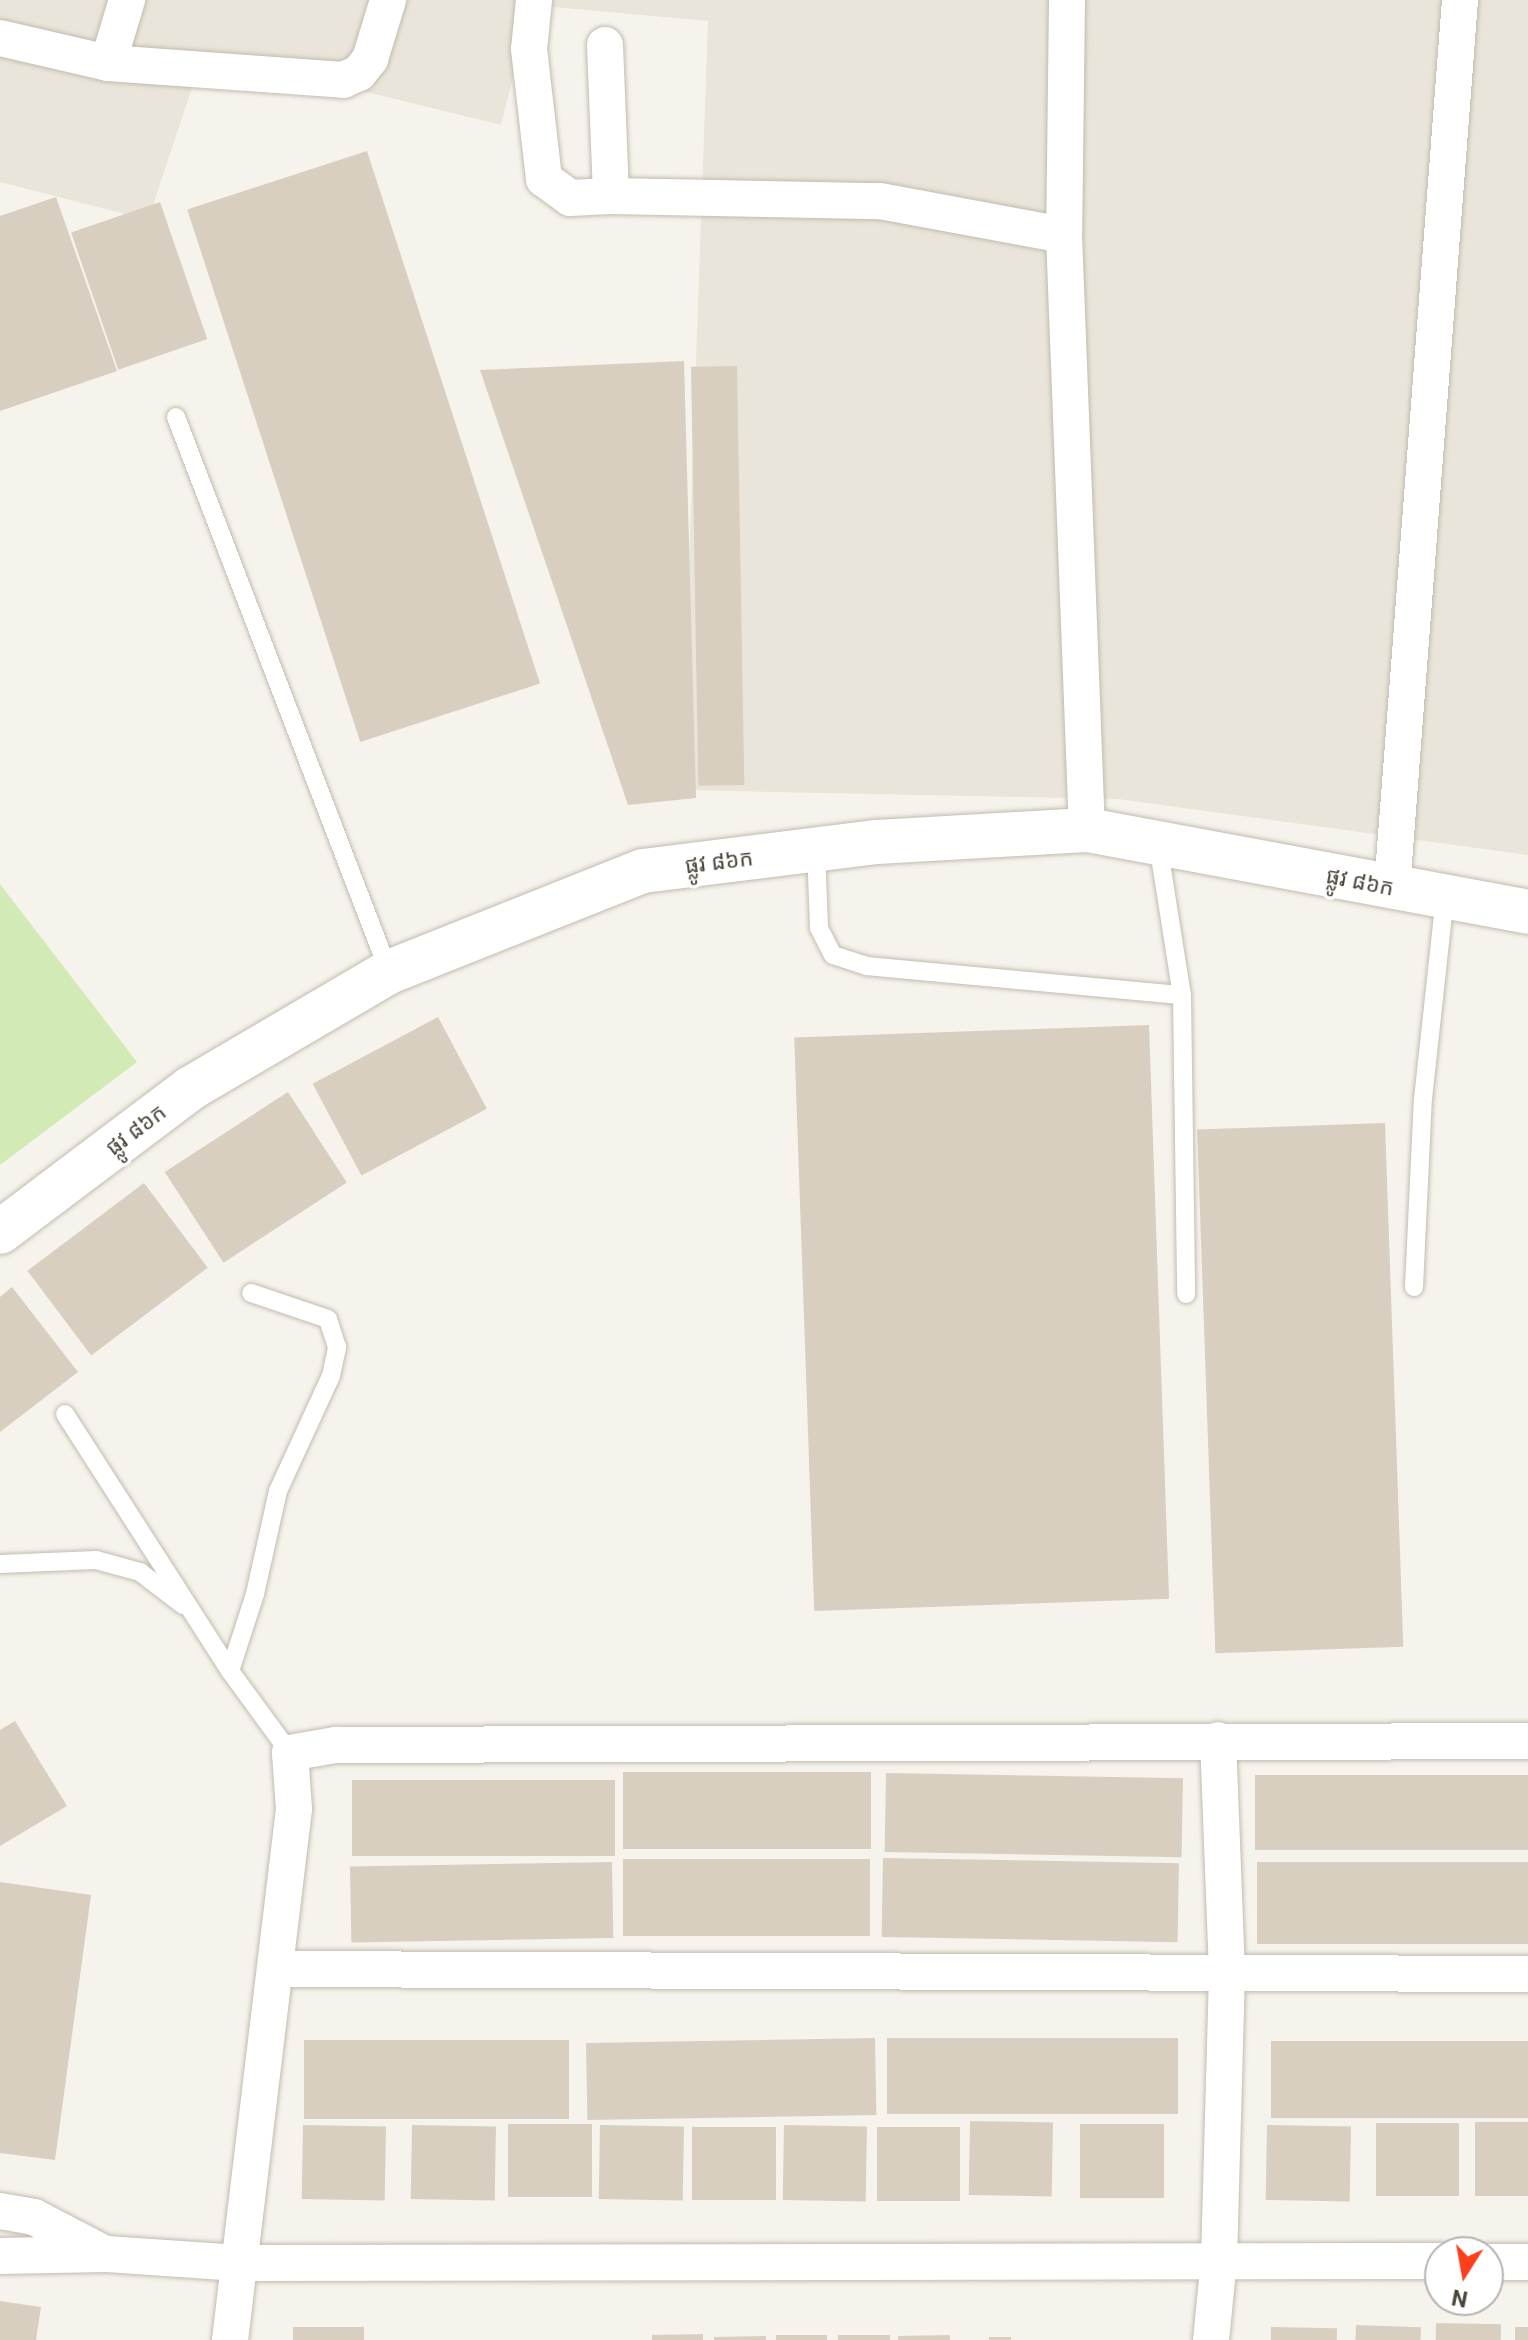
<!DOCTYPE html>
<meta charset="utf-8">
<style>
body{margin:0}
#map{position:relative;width:1528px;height:2340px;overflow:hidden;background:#f6f3ec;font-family:Roboto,"Noto Sans Khmer",sans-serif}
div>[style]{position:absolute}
.residential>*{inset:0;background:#eae5da}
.green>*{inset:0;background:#d2eab5}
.building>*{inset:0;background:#d8cfc1;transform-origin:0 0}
.roads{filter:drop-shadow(0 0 2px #c2bbae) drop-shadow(0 0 2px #c2bbae)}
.service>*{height:18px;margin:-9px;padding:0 9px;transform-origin:9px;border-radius:9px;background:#fff}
.minor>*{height:36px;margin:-18px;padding:0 18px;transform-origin:18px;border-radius:18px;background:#fff}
.tertiary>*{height:44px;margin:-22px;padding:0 22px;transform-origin:22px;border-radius:22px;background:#fff}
span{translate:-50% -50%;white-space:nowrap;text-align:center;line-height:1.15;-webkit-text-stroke:7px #fff;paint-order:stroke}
.street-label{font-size:22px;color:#4b4439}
.north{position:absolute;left:1424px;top:2236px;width:80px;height:80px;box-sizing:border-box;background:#fff;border:2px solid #b7b4b0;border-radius:50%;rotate:191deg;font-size:22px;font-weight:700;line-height:32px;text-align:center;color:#4b4439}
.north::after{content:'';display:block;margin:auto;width:28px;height:36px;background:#fc3f1d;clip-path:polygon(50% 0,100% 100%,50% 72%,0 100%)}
</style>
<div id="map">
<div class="residential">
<div style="clip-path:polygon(0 0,1528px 0,1528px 855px,1118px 799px,681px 790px,708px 21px,531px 5px,501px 125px,204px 52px,148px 220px,0 182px)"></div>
</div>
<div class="green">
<div style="clip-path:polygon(0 884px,137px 1062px,0 1165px)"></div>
</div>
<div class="building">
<div style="left:367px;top:151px;width:560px;height:189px;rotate:72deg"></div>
<div style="clip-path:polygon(56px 197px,117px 371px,0 411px,0 216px)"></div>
<div style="left:160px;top:202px;width:145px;height:94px;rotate:71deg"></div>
<div style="clip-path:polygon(684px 361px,696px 798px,628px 805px,480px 370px)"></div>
<div style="left:737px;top:366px;width:419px;height:46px;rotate:89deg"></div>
<div style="left:438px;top:1017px;width:104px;height:142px;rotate:62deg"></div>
<div style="left:1149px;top:1025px;width:574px;height:355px;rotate:88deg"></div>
<div style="left:288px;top:1092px;width:108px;height:147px;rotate:57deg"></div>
<div style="left:1385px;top:1123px;width:524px;height:188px;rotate:88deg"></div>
<div style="left:144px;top:1183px;width:106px;height:146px;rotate:53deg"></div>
<div style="clip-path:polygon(12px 1287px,78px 1372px,0 1432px,0 1297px)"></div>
<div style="clip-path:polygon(15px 1721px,67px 1806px,0 1846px,0 1730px)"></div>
<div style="left:623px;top:1772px;width:248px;height:77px"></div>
<div style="left:886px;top:1773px;width:297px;height:79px;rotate:1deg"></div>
<div style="left:1528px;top:1775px;width:75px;height:273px;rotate:90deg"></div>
<div style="left:615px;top:1780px;width:76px;height:263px;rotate:90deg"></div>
<div style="left:883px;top:1858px;width:296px;height:79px;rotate:1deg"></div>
<div style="left:623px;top:1859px;width:247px;height:77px"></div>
<div style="left:612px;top:1862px;width:76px;height:262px;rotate:89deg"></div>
<div style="left:1528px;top:1862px;width:82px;height:271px;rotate:90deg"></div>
<div style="clip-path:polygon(0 1882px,91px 1895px,55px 2160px,0 2153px)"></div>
<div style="left:875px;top:2038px;width:77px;height:289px;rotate:89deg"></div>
<div style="left:1178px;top:2038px;width:76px;height:291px;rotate:90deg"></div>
<div style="left:304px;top:2040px;width:265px;height:79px"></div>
<div style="left:1528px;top:2041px;width:77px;height:257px;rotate:90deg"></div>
<div style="left:970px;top:2121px;width:83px;height:74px;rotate:1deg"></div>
<div style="left:1475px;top:2122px;width:53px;height:74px"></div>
<div style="left:1376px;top:2123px;width:83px;height:73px"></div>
<div style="left:508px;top:2124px;width:84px;height:73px"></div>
<div style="left:1080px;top:2124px;width:84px;height:74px"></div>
<div style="left:303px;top:2125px;width:83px;height:74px;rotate:1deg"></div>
<div style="left:412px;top:2125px;width:84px;height:74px;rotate:1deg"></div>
<div style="left:600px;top:2125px;width:84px;height:74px;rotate:1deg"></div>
<div style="left:784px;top:2125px;width:83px;height:75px;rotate:1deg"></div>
<div style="left:1267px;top:2125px;width:84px;height:75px;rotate:1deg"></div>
<div style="left:692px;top:2127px;width:84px;height:73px"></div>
<div style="left:877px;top:2127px;width:83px;height:74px"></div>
<div style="clip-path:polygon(0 2301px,41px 2307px,36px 2340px,0 2340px)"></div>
<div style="left:1436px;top:2323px;width:65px;height:17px;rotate:1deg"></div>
<div style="left:1356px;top:2325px;width:65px;height:15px;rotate:2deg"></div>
<div style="left:293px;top:2327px;width:71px;height:13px"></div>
<div style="left:1271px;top:2327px;width:66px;height:13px;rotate:1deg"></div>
<div style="left:1515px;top:2327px;width:13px;height:13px"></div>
<div style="clip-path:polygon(703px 2334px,703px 2340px,652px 2340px,652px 2335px)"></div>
<div style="left:776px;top:2335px;width:51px;height:5px"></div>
<div style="left:838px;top:2335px;width:52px;height:5px"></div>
<div style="clip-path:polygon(950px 2335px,950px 2340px,898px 2340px,898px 2336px)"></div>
<div style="clip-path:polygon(766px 2336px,766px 2340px,714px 2340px,714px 2337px)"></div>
<div style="left:989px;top:2337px;width:22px;height:3px"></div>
</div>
<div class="roads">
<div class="service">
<div style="left:176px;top:417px;width:594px;rotate:69deg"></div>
<div style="left:1158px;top:844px;width:153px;rotate:81deg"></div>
<div style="left:1182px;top:995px;width:299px;rotate:89.2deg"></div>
<div style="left:816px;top:849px;width:79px;rotate:87.8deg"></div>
<div style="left:819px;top:928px;width:30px;rotate:63deg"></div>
<div style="left:833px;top:955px;width:36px;rotate:18deg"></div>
<div style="left:867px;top:966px;width:316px;rotate:5.3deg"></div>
<div style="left:1414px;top:1287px;width:188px;rotate:-87.3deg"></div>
<div style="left:1423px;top:1099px;width:202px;rotate:-83.8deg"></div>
<div style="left:65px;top:1414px;width:305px;rotate:57.3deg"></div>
<div style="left:230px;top:1671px;width:102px;rotate:53.8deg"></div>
<div style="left:0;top:1564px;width:96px;rotate:-2.4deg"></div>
<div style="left:96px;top:1560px;width:46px;rotate:15.3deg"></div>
<div style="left:140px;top:1572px;width:54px;rotate:37.5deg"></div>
<div style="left:230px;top:1671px;width:81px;rotate:-72deg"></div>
<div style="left:255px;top:1594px;width:106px;rotate:-77.4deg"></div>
<div style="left:278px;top:1491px;width:127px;rotate:-65.3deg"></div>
<div style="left:331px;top:1376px;width:30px;rotate:-78deg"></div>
<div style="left:337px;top:1347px;width:29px;rotate:-108deg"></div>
<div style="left:328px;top:1319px;width:81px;rotate:-161.3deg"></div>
</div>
<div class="minor">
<div style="left:534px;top:0;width:49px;rotate:95.8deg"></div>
<div style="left:529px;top:49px;width:131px;rotate:83.4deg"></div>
<div style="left:544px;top:179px;width:32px;rotate:36deg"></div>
<div style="left:570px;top:198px;width:41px;rotate:-2.8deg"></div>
<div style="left:1067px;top:0;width:235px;rotate:90.7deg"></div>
<div style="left:1064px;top:235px;width:595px;rotate:87.79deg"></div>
<div style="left:0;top:38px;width:111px;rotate:13deg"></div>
<div style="left:108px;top:63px;width:236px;rotate:4.1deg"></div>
<div style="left:343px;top:80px;width:17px;rotate:-24deg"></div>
<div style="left:359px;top:73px;width:18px;rotate:-52deg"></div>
<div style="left:370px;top:59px;width:62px;rotate:-73deg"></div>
<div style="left:605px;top:45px;width:151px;rotate:87.7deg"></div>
<div style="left:611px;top:196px;width:269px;rotate:1.1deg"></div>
<div style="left:880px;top:201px;width:187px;rotate:10.5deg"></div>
<div style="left:108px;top:63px;width:66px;rotate:-73.2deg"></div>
<div style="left:1392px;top:888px;width:891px;rotate:-85.62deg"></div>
<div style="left:275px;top:1969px;width:1253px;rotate:0.23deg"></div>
<div style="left:0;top:2211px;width:35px;rotate:10deg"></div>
<div style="left:34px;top:2217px;width:80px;rotate:27.5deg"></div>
<div style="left:0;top:2256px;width:107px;rotate:-1.1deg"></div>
<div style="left:107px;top:2254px;width:132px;rotate:3.9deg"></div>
<div style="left:239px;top:2263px;width:1201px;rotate:-0.1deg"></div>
<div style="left:1488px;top:2262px;width:40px"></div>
<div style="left:230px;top:2340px;width:535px;rotate:-83.13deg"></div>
<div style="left:294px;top:1809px;width:56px;rotate:-94.1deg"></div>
<div style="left:290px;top:1753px;width:47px;rotate:-9.9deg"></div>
<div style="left:336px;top:1745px;width:1192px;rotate:-0.19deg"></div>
<div style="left:1211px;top:2340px;width:80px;rotate:-84.3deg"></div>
<div style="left:1219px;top:2260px;width:287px;rotate:-88.4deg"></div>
<div style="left:1227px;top:1973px;width:233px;rotate:-92.2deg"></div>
</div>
<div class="tertiary">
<div style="left:0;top:1232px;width:239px;rotate:-37deg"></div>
<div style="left:191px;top:1088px;width:229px;rotate:-30.4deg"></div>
<div style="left:389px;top:972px;width:273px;rotate:-21.7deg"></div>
<div style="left:643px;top:871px;width:236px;rotate:-7.1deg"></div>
<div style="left:877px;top:842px;width:210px;rotate:-3.3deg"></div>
<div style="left:1087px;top:830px;width:449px;rotate:10.5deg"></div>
</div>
</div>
<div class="street-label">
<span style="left:719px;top:862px;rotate:-7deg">ផ្លូវ ៨៦ក</span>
<span style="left:1360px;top:882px;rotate:11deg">ផ្លូវ ៨៦ក</span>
<span style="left:136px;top:1130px;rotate:-37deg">ផ្លូវ ៨៦ក</span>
</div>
<div class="north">N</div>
</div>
